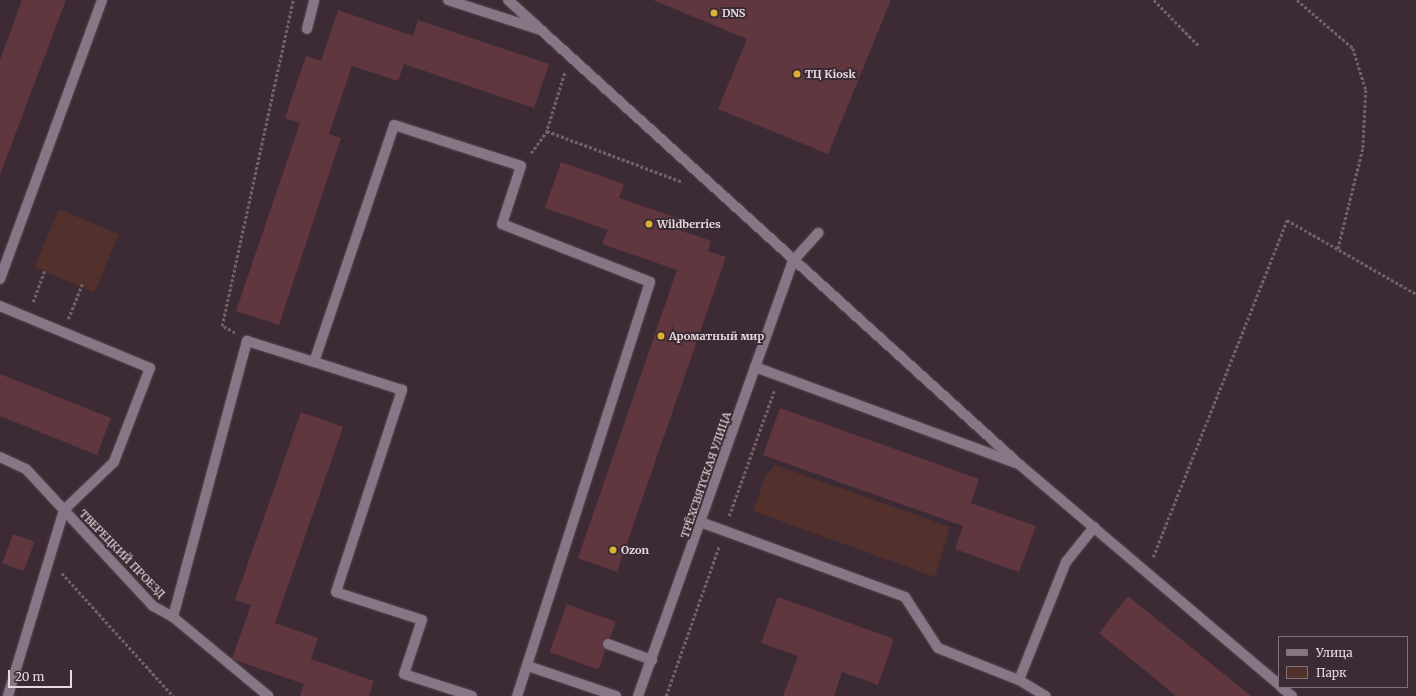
<!DOCTYPE html>
<meta charset="utf-8">
<style>
body{margin:0}
#map{position:relative;width:1416px;height:696px;overflow:hidden;background:#3c2b34;font-family:Merriweather,serif}
div>[style]{position:absolute}
.green>*{inset:0;background:#52312d;transform-origin:0 0}
.building>*{inset:0;background:#60363f;transform-origin:0 0}
.path>*{height:2.5px;margin-top:-1.25px;transform-origin:0;background:repeating-linear-gradient(90deg,#716169 0 3px,transparent 0 5px)}
.roads{filter:drop-shadow(0 0 1px #57474f) drop-shadow(0 0 1px #57474f)}
.minor>*{height:10px;margin:-5px;padding:0 5px;transform-origin:5px;border-radius:5px;background:#857785}
.dots>*{width:11px;height:11px;translate:-50% -50%;box-sizing:border-box;border:2px solid #3c2b34;border-radius:50%}
span{translate:-50% -50%;white-space:nowrap;text-align:center;line-height:1.15;-webkit-text-stroke:4px #3c2b34;paint-order:stroke}
.poi-label{font-size:11px;color:#e5d9df;font-weight:700}
.left{translate:0 -50%;text-align:left}
.street-label{font-size:11px;color:#e5d9df}
.legend{position:absolute;left:1278px;top:636px;width:130px;height:52px;box-sizing:border-box;background:#3c2b34;border:1px solid #807178;margin:0;padding:5px 7px;list-style:none;font-size:12px;color:#e5d9df}
.legend li{display:flex;align-items:center;gap:8px;height:20px}
.legend b{width:20px;border:1px solid #807178}
.scale{position:absolute;left:8px;top:670px;width:64px;height:18px;box-sizing:border-box;border:2px solid #e5d9df;border-top:0;padding-left:5px;font-size:12px;line-height:14px;white-space:nowrap;color:#e5d9df;-webkit-text-stroke:3px #3c2b34;paint-order:stroke}
</style>
<div id="map">
<div class="green">
<div style="left:59px;top:209px;width:65px;height:63px;rotate:23deg"></div>
<div style="clip-path:polygon(775px 465px,950px 527px,935px 577px,753px 511px,765px 477px)"></div>
</div>
<div class="building">
<div style="clip-path:polygon(22px 0,66px 0,0 175px,0 60px)"></div>
<div style="clip-path:polygon(653px 0,891px 0,828px 154px,718px 109px,747px 39px)"></div>
<div style="clip-path:polygon(338px 10px,413px 36px,418px 20px,549px 64px,534px 108px,404px 64px,398px 81px,352px 66px,329px 134px,341px 138px,279px 325px,236px 311px,300px 123px,285px 118px,306px 56px,321px 61px)"></div>
<div style="clip-path:polygon(561px 162px,624px 184px,619px 198px,683px 220px,679px 230px,711px 241px,708px 251px,726px 257px,617px 572px,578px 558px,677px 270px,602px 244px,608px 230px,545px 208px)"></div>
<div style="clip-path:polygon(0 374px,111px 418px,97px 455px,0 416px)"></div>
<div style="clip-path:polygon(780px 408px,979px 479px,971px 503px,1036px 526px,1019px 572px,955px 549px,963px 526px,763px 455px)"></div>
<div style="clip-path:polygon(301px 412px,343px 427px,275px 623px,318px 638px,311px 659px,374px 681px,369px 696px,300px 696px,304px 684px,232px 659px,251px 605px,235px 600px)"></div>
<div style="left:13px;top:534px;width:23px;height:31px;rotate:20deg"></div>
<div style="clip-path:polygon(1128px 596px,1251px 696px,1176px 696px,1099px 633px)"></div>
<div style="clip-path:polygon(778px 597px,894px 639px,878px 685px,842px 672px,834px 696px,783px 696px,798px 656px,761px 643px)"></div>
<div style="left:567px;top:604px;width:52px;height:51px;rotate:20deg"></div>
</div>
<div class="path">
<div style="left:1154px;top:0;width:64px;rotate:45.6deg"></div>
<div style="left:1297px;top:0;width:74px;rotate:40.6deg"></div>
<div style="left:1353px;top:48px;width:44px;rotate:72.8deg"></div>
<div style="left:1366px;top:90px;width:59px;rotate:92.9deg"></div>
<div style="left:1363px;top:149px;width:103px;rotate:104deg"></div>
<div style="left:565px;top:73px;width:61px;rotate:107.2deg"></div>
<div style="left:547px;top:131px;width:145px;rotate:20.6deg"></div>
<div style="left:531px;top:153px;width:27px;rotate:-54deg"></div>
<div style="left:33px;top:302px;width:33px;rotate:-70deg"></div>
<div style="left:68px;top:319px;width:38px;rotate:-68deg"></div>
<div style="left:235px;top:333px;width:15px;rotate:-152deg"></div>
<div style="left:222px;top:326px;width:334px;rotate:-77.7deg"></div>
<div style="left:729px;top:516px;width:133px;rotate:-70.2deg"></div>
<div style="left:1153px;top:557px;width:363px;rotate:-68.3deg"></div>
<div style="left:1287px;top:220px;width:149px;rotate:29.8deg"></div>
<div style="left:62px;top:573px;width:166px;rotate:47.9deg"></div>
<div style="left:666px;top:696px;width:159px;rotate:-70.5deg"></div>
</div>
<div class="roads">
<div class="minor">
<div style="left:448px;top:0;width:98px;rotate:17.9deg"></div>
<div style="left:541px;top:30px;width:647px;rotate:42.24deg"></div>
<div style="left:1020px;top:465px;width:340px;rotate:40.3deg"></div>
<div style="left:508px;top:0;width:40px;rotate:42deg"></div>
<div style="left:307px;top:29px;width:30px;rotate:-76deg"></div>
<div style="left:0;top:279px;width:297px;rotate:-69.9deg"></div>
<div style="left:0;top:306px;width:162px;rotate:22.5deg"></div>
<div style="left:150px;top:368px;width:101px;rotate:111deg"></div>
<div style="left:114px;top:462px;width:69px;rotate:136.2deg"></div>
<div style="left:64px;top:510px;width:194px;rotate:106.8deg"></div>
<div style="left:755px;top:367px;width:278px;rotate:20.2deg"></div>
<div style="left:0;top:457px;width:29px;rotate:25deg"></div>
<div style="left:26px;top:469px;width:187px;rotate:47.2deg"></div>
<div style="left:153px;top:606px;width:23px;rotate:29deg"></div>
<div style="left:173px;top:617px;width:124px;rotate:39.7deg"></div>
<div style="left:703px;top:523px;width:215px;rotate:20.1deg"></div>
<div style="left:905px;top:597px;width:61px;rotate:57.1deg"></div>
<div style="left:938px;top:648px;width:87px;rotate:21.6deg"></div>
<div style="left:1019px;top:680px;width:127px;rotate:-68.3deg"></div>
<div style="left:1066px;top:562px;width:45px;rotate:-51.3deg"></div>
<div style="left:173px;top:617px;width:286px;rotate:-75deg"></div>
<div style="left:247px;top:341px;width:70px;rotate:17.4deg"></div>
<div style="left:608px;top:644px;width:47px;rotate:20deg"></div>
<div style="left:528px;top:666px;width:93px;rotate:18.8deg"></div>
<div style="left:1019px;top:680px;width:31px;rotate:31deg"></div>
<div style="left:1281px;top:687px;width:14px;rotate:39deg"></div>
<div style="left:472px;top:696px;width:71px;rotate:-162.1deg"></div>
<div style="left:404px;top:674px;width:57px;rotate:-71.6deg"></div>
<div style="left:422px;top:620px;width:90px;rotate:-162deg"></div>
<div style="left:336px;top:592px;width:213px;rotate:-71.9deg"></div>
<div style="left:402px;top:390px;width:92px;rotate:-162.3deg"></div>
<div style="left:314px;top:362px;width:250px;rotate:-71.3deg"></div>
<div style="left:394px;top:125px;width:133px;rotate:17.9deg"></div>
<div style="left:521px;top:166px;width:61px;rotate:108.1deg"></div>
<div style="left:502px;top:224px;width:159px;rotate:21.4deg"></div>
<div style="left:650px;top:282px;width:435px;rotate:107.8deg"></div>
<div style="left:638px;top:696px;width:462px;rotate:-70.4deg"></div>
<div style="left:793px;top:261px;width:38px;rotate:-48deg"></div>
</div>
</div>
<div class="dots">
<div style="left:714px;top:13px;background:#dbb233"></div>
<div style="left:797px;top:74px;background:#dbb233"></div>
<div style="left:649px;top:224px;background:#dbb233"></div>
<div style="left:661px;top:336px;background:#dbb233"></div>
<div style="left:613px;top:550px;background:#dbb233"></div>
</div>
<div class="poi-label">
<span class="left" style="left:722px;top:13px">DNS</span>
<span class="left" style="left:805px;top:74px">ТЦ Kiosk</span>
<span class="left" style="left:657px;top:224px">Wildberries</span>
<span class="left" style="left:669px;top:336px">Ароматный мир</span>
<span class="left" style="left:621px;top:550px">Ozon</span>
</div>
<div class="street-label">
<span style="left:706px;top:475px;rotate:-71deg">ТРЁХСВЯТСКАЯ УЛИЦА</span>
<span style="left:122px;top:554px;rotate:46deg">ТВЕРЕЦКИЙ ПРОЕЗД</span>
</div>
<ul class="legend">
<li><b style="height:5px;background:#857785"></b>Улица</li>
<li><b style="height:11px;background:#52312d"></b>Парк</li>
</ul>
<div class="scale">20 m</div>
</div>
